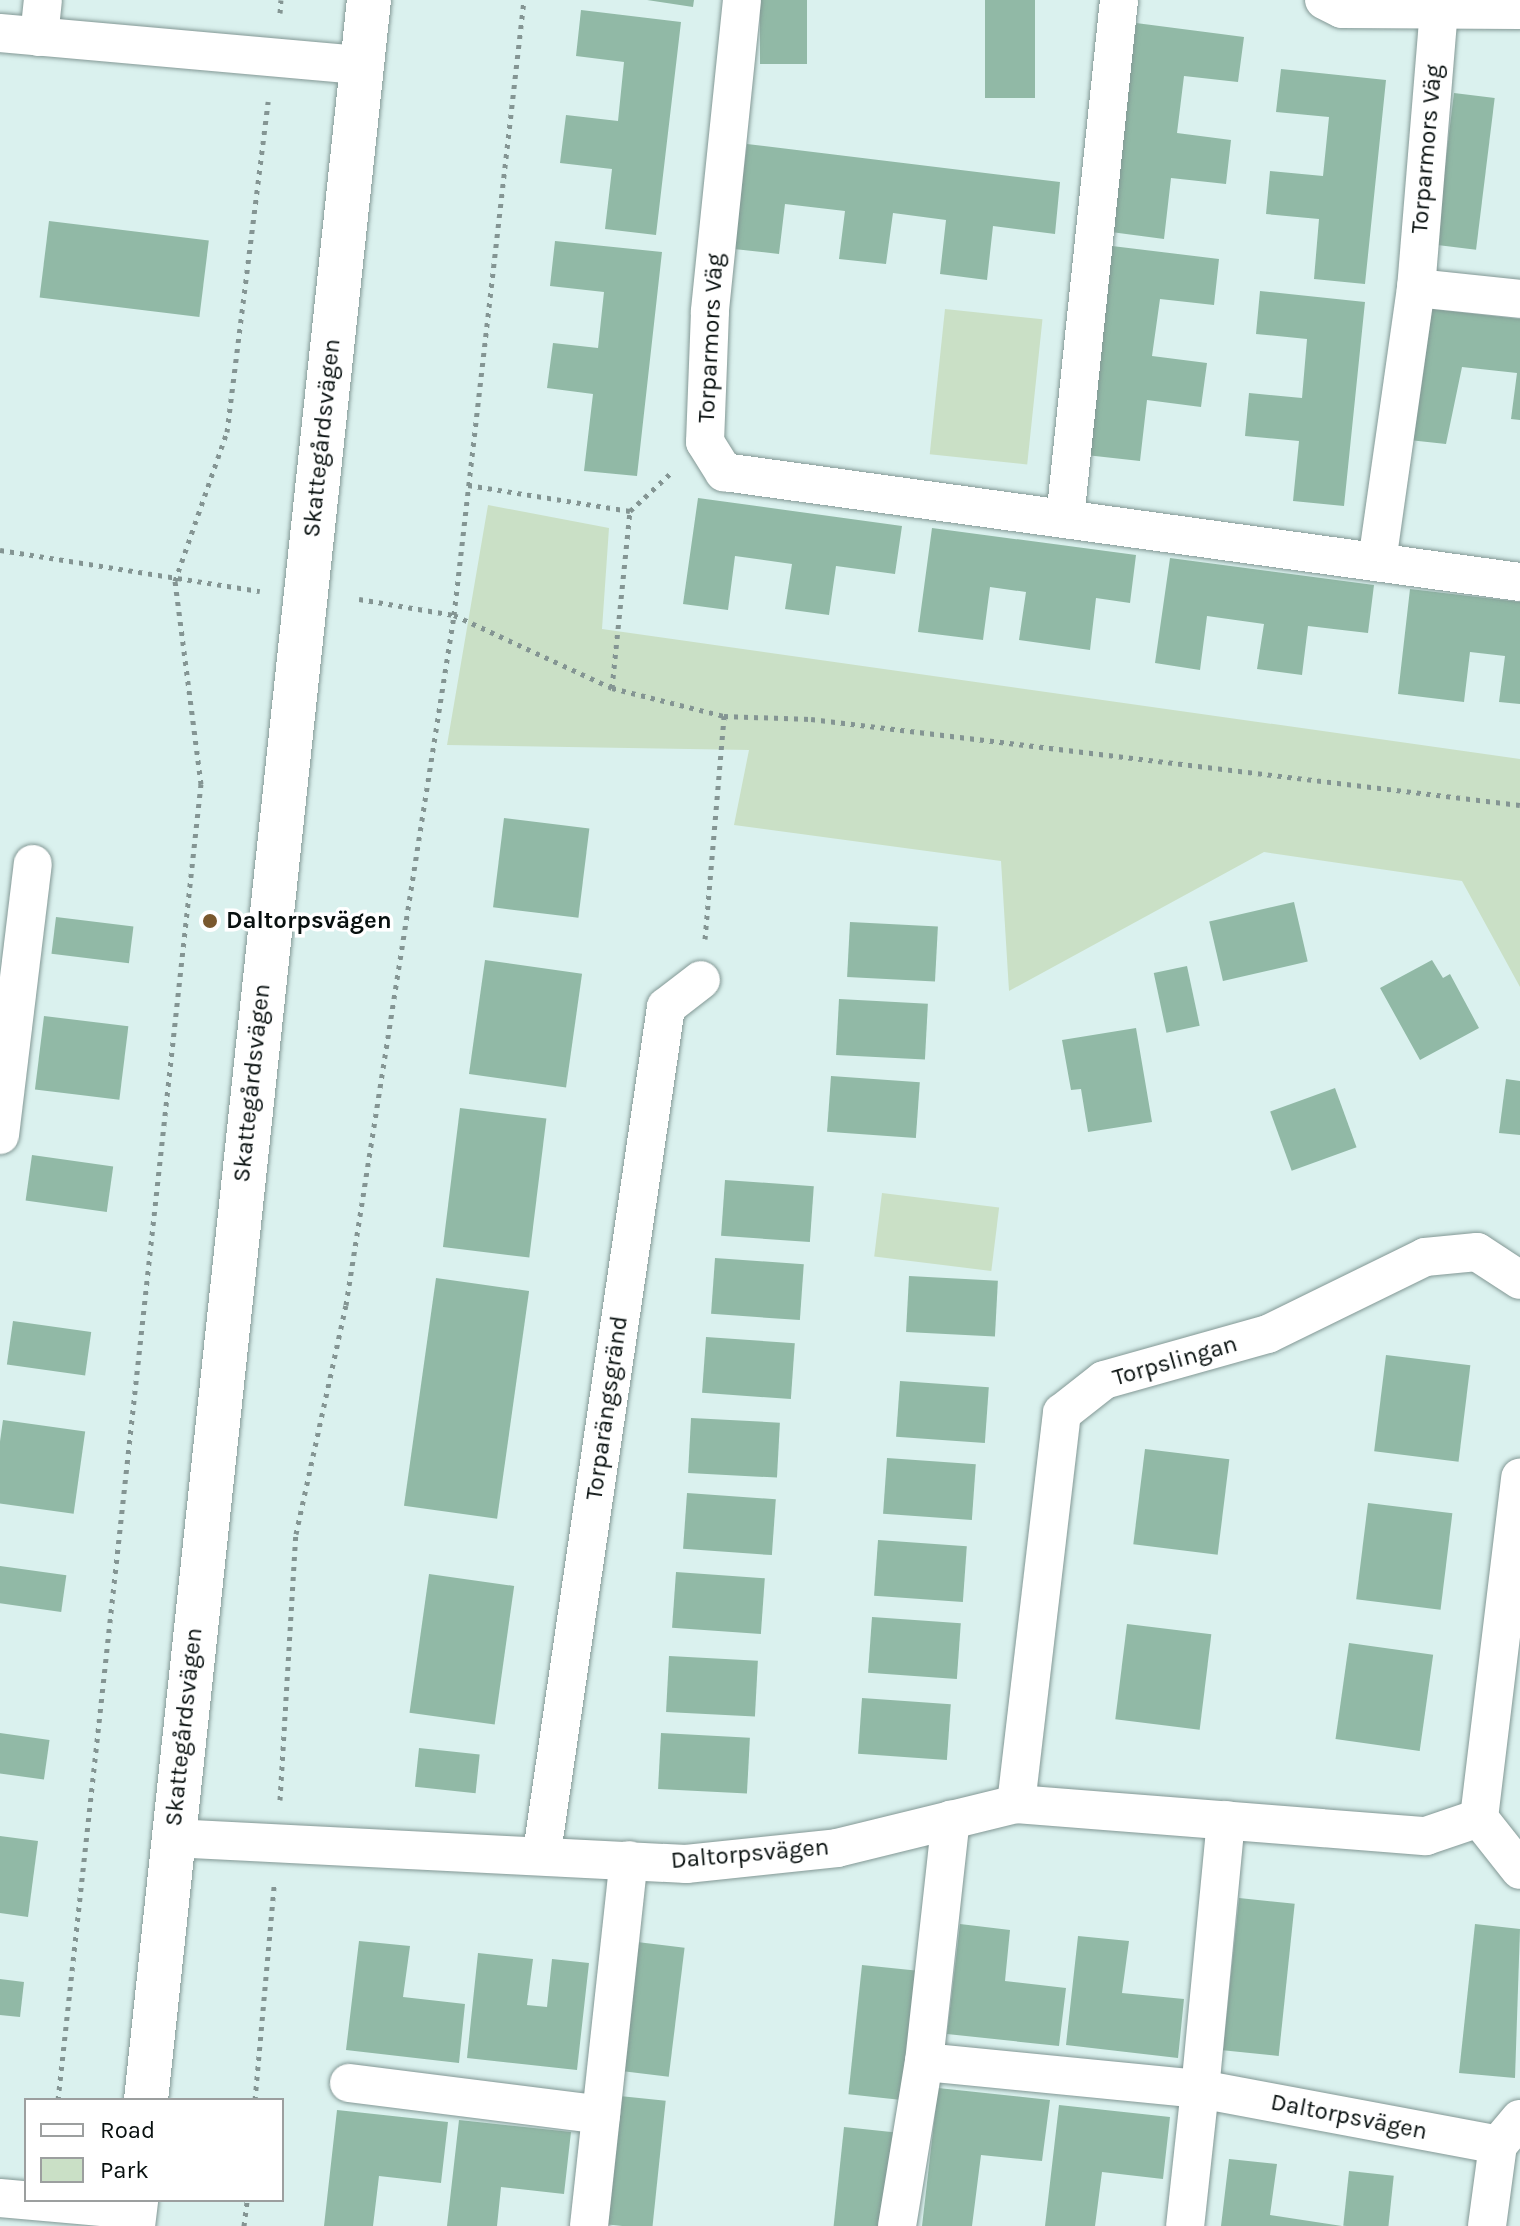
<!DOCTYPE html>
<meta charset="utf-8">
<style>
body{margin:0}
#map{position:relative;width:1520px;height:2226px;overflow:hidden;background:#daf1ee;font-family:Karla,sans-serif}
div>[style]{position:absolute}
.green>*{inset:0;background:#cae0c6;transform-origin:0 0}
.building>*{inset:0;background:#91b9a6;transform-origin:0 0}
.path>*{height:5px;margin-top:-2.5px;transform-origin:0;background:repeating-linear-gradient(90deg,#849593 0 4px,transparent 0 10px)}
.roads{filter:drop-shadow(0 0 2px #839895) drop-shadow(0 0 2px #839895)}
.street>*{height:38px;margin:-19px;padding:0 19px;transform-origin:19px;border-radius:19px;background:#fff}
.secondary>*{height:44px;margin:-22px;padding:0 22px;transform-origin:22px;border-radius:22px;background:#fff}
.dots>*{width:22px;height:22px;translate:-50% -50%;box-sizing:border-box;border:4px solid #fff;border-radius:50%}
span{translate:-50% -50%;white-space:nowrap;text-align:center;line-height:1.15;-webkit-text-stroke:7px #fff;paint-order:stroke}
.street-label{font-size:24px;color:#08100f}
.poi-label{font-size:24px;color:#08100f;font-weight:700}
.left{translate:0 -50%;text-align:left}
.legend{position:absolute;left:24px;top:2098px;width:260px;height:104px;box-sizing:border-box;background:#fff;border:2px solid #9c9f9f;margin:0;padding:10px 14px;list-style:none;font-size:24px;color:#08100f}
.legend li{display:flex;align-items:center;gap:16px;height:40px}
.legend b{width:40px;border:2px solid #9c9f9f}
</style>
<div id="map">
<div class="green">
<div style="left:945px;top:309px;width:98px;height:146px;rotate:6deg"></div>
<div style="clip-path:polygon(488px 505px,609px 528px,602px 629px,1520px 759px,1520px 987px,1462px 881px,1264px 852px,1009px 991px,1001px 861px,734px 825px,749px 750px,447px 745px)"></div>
<div style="left:882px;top:1193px;width:118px;height:64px;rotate:7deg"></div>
</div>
<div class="building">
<div style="clip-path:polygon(647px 0,694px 0,693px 7px)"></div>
<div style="left:760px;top:0;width:47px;height:64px"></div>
<div style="left:985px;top:0;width:50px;height:98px"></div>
<div style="clip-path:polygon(581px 10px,681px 22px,656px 235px,605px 229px,612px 169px,560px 163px,566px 115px,618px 121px,624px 62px,576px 56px)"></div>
<div style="clip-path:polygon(1136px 23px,1244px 37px,1238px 82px,1184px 76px,1177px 133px,1231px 140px,1226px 184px,1171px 178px,1164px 239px,1111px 232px)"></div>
<div style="clip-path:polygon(1281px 69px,1386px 80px,1365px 284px,1314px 279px,1319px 219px,1266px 214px,1270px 171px,1323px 176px,1329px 117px,1276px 112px)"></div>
<div style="left:1454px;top:93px;width:41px;height:153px;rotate:7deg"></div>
<div style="clip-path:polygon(747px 144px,1060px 182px,1055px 234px,993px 226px,987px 280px,940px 274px,946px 220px,893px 213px,886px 264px,839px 259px,845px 211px,785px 204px,779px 254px,734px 249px)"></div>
<div style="left:49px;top:221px;width:161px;height:77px;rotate:7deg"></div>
<div style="clip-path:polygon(555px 241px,662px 252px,637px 476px,584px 471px,593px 394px,547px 388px,553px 343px,598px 348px,604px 292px,550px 286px)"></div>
<div style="clip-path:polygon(1112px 246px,1219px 259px,1214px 305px,1160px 299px,1152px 356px,1207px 363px,1201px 407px,1147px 400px,1140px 461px,1086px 455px)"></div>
<div style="clip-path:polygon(1260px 291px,1365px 302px,1344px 506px,1293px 501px,1299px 441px,1245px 436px,1249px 393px,1302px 398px,1307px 339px,1256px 334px)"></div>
<div style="clip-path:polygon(1423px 308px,1520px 319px,1520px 420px,1511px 419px,1517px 373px,1462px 367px,1446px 444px,1409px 440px)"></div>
<div style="clip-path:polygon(698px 498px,902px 526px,895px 574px,836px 566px,829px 615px,785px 609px,792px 564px,735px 556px,728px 610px,683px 604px)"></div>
<div style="clip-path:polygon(932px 528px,1136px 555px,1130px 603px,1096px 598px,1090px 650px,1019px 640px,1026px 592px,990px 587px,983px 640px,918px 632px)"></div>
<div style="clip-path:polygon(1170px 558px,1374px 585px,1368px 633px,1308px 626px,1302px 675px,1257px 669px,1264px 624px,1207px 616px,1200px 670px,1155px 663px)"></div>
<div style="clip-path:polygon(1410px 589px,1520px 602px,1520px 704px,1499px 702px,1505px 656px,1470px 652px,1464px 702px,1398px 694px)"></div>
<div style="left:504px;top:818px;width:86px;height:90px;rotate:7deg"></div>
<div style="left:1294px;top:902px;width:61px;height:87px;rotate:77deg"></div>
<div style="left:56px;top:917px;width:78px;height:37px;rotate:7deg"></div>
<div style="left:850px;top:922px;width:88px;height:55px;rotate:3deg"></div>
<div style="left:485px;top:960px;width:98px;height:115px;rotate:8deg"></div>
<div style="clip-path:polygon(1432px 960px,1443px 978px,1450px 974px,1479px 1028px,1420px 1060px,1380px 988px)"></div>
<div style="left:1187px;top:966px;width:61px;height:34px;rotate:78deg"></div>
<div style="left:839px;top:999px;width:89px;height:56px;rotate:3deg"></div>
<div style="left:44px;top:1016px;width:85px;height:74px;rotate:7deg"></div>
<div style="clip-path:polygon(1136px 1028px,1152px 1122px,1088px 1132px,1081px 1089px,1071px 1090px,1062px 1040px)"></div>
<div style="left:831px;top:1076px;width:89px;height:56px;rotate:4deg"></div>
<div style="clip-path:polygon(1506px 1079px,1520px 1081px,1520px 1135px,1499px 1133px)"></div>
<div style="left:1335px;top:1088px;width:63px;height:69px;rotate:70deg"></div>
<div style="left:460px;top:1108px;width:87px;height:140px;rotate:7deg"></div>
<div style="left:32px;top:1155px;width:82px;height:46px;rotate:8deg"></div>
<div style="left:725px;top:1180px;width:89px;height:56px;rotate:4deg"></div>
<div style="left:715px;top:1258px;width:89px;height:56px;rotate:4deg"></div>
<div style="left:909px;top:1276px;width:89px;height:56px;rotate:3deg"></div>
<div style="left:436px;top:1278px;width:94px;height:230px;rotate:8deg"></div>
<div style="left:13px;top:1321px;width:79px;height:44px;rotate:8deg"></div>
<div style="left:706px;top:1337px;width:89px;height:56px;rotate:4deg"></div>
<div style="left:1386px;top:1355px;width:85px;height:97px;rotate:7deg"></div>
<div style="left:900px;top:1381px;width:89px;height:56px;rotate:4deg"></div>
<div style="left:691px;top:1418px;width:89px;height:55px;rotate:3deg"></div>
<div style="left:3px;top:1420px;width:83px;height:83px;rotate:8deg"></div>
<div style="left:1145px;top:1449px;width:85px;height:96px;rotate:7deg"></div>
<div style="left:887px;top:1458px;width:89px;height:56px;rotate:4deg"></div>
<div style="left:687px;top:1493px;width:89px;height:56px;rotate:4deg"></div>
<div style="left:1368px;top:1503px;width:85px;height:97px;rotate:7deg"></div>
<div style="left:878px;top:1540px;width:89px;height:56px;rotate:4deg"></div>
<div style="left:0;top:1566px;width:67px;height:37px;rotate:8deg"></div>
<div style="left:676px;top:1572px;width:89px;height:56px;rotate:4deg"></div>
<div style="left:429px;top:1574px;width:86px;height:140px;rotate:8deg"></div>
<div style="left:872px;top:1617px;width:89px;height:56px;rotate:4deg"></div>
<div style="left:1127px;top:1624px;width:85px;height:96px;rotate:7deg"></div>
<div style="left:1349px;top:1643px;width:85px;height:97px;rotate:8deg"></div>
<div style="left:669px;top:1656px;width:89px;height:56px;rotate:3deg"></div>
<div style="left:862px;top:1698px;width:89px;height:56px;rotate:4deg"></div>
<div style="left:0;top:1733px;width:50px;height:40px;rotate:8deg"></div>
<div style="left:661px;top:1733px;width:89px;height:56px;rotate:3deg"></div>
<div style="left:419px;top:1748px;width:61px;height:39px;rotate:6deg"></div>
<div style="clip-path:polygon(0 1836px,38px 1841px,28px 1917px,0 1913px)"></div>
<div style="left:1239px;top:1898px;width:56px;height:153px;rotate:6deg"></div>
<div style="clip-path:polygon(960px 1924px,1010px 1930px,1005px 1981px,1066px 1988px,1059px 2046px,947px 2034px)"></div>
<div style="clip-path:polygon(1475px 1924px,1520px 1929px,1515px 2078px,1459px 2073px)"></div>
<div style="clip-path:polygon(1078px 1936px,1129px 1941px,1122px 1993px,1184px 1999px,1178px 2058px,1066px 2045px)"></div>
<div style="clip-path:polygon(359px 1941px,410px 1946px,403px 1997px,465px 2004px,459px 2063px,346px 2050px)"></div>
<div style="left:629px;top:1941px;width:56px;height:130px;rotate:7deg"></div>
<div style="clip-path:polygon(478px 1953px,533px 1959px,527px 2005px,547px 2007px,552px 1959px,589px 1963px,577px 2070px,467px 2058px)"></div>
<div style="left:862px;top:1965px;width:56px;height:130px;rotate:6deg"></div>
<div style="clip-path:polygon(0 1979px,24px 1982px,20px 2017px,0 2015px)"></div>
<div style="clip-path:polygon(938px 2088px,1050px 2100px,1042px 2161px,981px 2155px,972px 2226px,922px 2226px)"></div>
<div style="left:610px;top:2095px;width:56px;height:129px;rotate:6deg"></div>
<div style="clip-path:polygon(1059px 2105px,1170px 2117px,1163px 2179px,1102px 2172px,1095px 2226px,1045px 2226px)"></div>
<div style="clip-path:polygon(337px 2110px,448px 2122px,441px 2183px,379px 2176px,373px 2226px,324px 2226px)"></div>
<div style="clip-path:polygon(459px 2120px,571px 2132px,564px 2194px,501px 2187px,497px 2226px,447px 2226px)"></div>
<div style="left:844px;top:2127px;width:57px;height:100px;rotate:6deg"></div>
<div style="clip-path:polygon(1229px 2159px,1277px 2164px,1270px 2215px,1342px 2226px,1221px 2226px)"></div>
<div style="left:1349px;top:2171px;width:45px;height:55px;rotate:6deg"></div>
</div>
<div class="path">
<div style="left:280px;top:13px;width:13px;rotate:-86deg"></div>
<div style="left:468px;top:485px;width:164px;rotate:9.1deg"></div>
<div style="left:630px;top:511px;width:57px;rotate:-42.9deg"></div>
<div style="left:0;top:550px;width:263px;rotate:9deg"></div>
<div style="left:359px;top:599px;width:96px;rotate:9.6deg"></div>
<div style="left:454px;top:615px;width:174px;rotate:24.8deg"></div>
<div style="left:612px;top:688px;width:115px;rotate:14deg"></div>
<div style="left:724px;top:716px;width:87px;rotate:2deg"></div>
<div style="left:811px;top:719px;width:714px;rotate:6.92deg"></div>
<div style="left:612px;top:688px;width:178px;rotate:-84.2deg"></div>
<div style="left:705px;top:939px;width:224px;rotate:-85.1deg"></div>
<div style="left:280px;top:1800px;width:266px;rotate:-86.6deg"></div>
<div style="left:296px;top:1534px;width:234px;rotate:-77.7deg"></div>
<div style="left:346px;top:1305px;width:698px;rotate:-81.1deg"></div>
<div style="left:454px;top:615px;width:619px;rotate:-83.51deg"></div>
<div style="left:58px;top:2100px;width:1324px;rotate:-83.8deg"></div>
<div style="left:201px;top:784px;width:205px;rotate:-97.3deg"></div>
<div style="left:175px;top:581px;width:158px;rotate:-70.8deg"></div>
<div style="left:227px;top:432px;width:333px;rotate:-82.9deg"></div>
<div style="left:255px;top:2100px;width:215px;rotate:-84.9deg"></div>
<div style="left:244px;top:2226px;width:26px;rotate:-83deg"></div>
</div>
<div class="roads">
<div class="street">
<div style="left:742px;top:0;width:314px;rotate:95.9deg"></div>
<div style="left:710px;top:312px;width:130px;rotate:92.2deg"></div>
<div style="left:705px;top:442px;width:36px;rotate:58deg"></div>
<div style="left:724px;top:472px;width:804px;rotate:7.87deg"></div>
<div style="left:1324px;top:0;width:20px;rotate:27deg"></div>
<div style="left:1342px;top:9px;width:178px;rotate:0.3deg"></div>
<div style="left:1439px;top:9px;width:280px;rotate:94.7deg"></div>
<div style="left:1416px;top:288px;width:105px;rotate:6deg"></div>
<div style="left:0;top:33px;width:363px;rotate:5.1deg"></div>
<div style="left:39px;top:37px;width:37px;rotate:-84deg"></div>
<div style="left:1065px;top:519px;width:522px;rotate:-84.06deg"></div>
<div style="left:1377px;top:562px;width:277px;rotate:-81.9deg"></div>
<div style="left:0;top:1135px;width:273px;rotate:-83.1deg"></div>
<div style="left:1016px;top:1804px;width:394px;rotate:-83.3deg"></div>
<div style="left:1062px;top:1413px;width:53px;rotate:-38.2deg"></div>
<div style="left:1104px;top:1380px;width:170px;rotate:-15.7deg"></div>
<div style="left:1268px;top:1334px;width:175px;rotate:-26.1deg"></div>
<div style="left:1425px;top:1257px;width:52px;rotate:-5.5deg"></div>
<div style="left:1477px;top:1252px;width:51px;rotate:33.1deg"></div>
<div style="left:1479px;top:1818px;width:343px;rotate:-83.1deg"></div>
<div style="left:1479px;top:1818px;width:66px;rotate:51.7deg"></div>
<div style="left:1226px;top:1820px;width:270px;rotate:95.5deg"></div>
<div style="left:1200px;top:2089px;width:303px;rotate:10.6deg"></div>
<div style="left:172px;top:1838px;width:515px;rotate:2.9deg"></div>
<div style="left:686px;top:1864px;width:152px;rotate:-6deg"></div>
<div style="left:837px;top:1848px;width:184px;rotate:-13.8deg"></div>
<div style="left:1016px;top:1804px;width:411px;rotate:4.5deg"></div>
<div style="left:1426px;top:1836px;width:56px;rotate:-18.8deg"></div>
<div style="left:542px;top:1852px;width:854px;rotate:-81.65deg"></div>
<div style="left:666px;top:1007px;width:44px;rotate:-37.6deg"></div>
<div style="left:924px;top:2062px;width:244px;rotate:-83.7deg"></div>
<div style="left:349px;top:2083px;width:254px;rotate:7.2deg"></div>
<div style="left:0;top:2198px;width:136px;rotate:5.1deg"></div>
<div style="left:589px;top:2226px;width:368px;rotate:-83.8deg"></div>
<div style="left:897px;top:2226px;width:166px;rotate:-80.7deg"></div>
<div style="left:924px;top:2062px;width:277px;rotate:5.6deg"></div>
<div style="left:1200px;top:2089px;width:138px;rotate:96.2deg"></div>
<div style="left:1487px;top:2226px;width:82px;rotate:-82.3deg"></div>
<div style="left:1498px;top:2145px;width:34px;rotate:-50deg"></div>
</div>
<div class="secondary">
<div style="left:146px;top:2100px;width:2112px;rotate:-83.94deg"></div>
<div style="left:133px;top:2226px;width:26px;rotate:-83deg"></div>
</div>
</div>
<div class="dots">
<div style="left:210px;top:921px;background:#79582e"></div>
</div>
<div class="street-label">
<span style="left:1427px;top:149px;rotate:-85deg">Torparmors Väg</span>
<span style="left:711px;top:338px;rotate:-87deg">Torparmors Väg</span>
<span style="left:322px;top:438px;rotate:-84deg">Skattegårdsvägen</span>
<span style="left:252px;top:1083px;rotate:-84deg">Skattegårdsvägen</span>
<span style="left:1175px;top:1361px;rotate:-16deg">Torpslingan</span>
<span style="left:607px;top:1408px;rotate:-82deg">Torparängsgränd</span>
<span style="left:184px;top:1727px;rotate:-84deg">Skattegårdsvägen</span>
<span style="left:750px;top:1854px;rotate:-5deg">Daltorpsvägen</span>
<span style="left:1349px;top:2117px;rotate:11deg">Daltorpsvägen</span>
</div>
<div class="poi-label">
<span class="left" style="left:226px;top:921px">Daltorpsvägen</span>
</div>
<ul class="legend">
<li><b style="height:10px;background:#fff"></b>Road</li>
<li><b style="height:22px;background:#cae0c6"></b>Park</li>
</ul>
</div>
